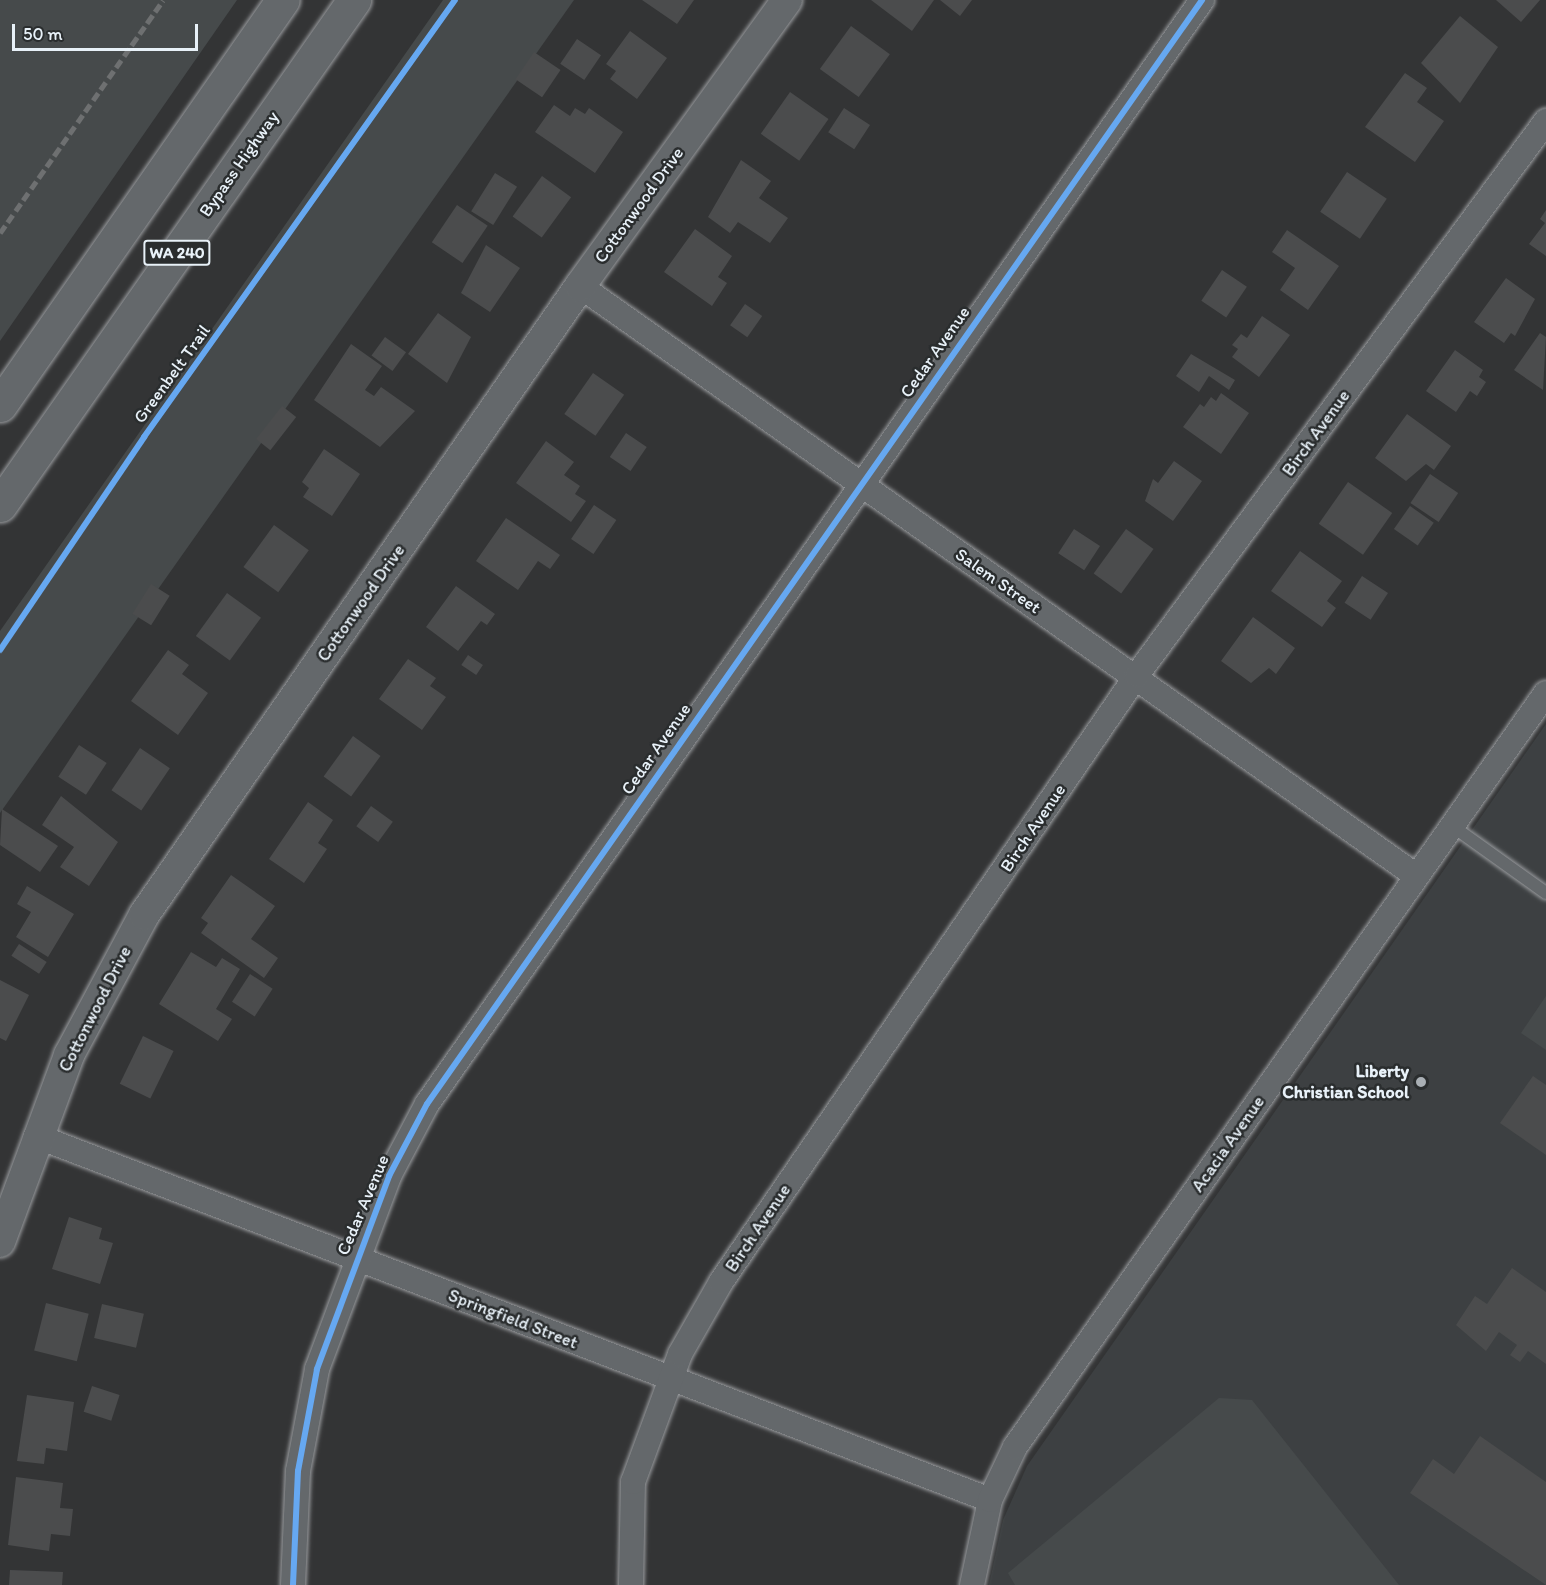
<!DOCTYPE html>
<style>
body{margin:0}
#map{position:relative;width:1546px;height:1585px;overflow:hidden;background:#333435;font-family:Itim,sans-serif}
div>[style]{position:absolute}
.built>*{inset:0;background:#3d4042}
.green>*{inset:0;background:#464a4b}
.building>*{inset:0;background:#4b4c4d;transform-origin:0 0}
.roads{filter:drop-shadow(0 0 2px #999b9e) drop-shadow(0 0 2px #999b9e)}
.service>*{height:12px;margin:-6px;padding:0 6px;transform-origin:6px;border-radius:6px;background:#64686b}
.minor>*{height:24px;margin:-12px;padding:0 12px;transform-origin:12px;border-radius:12px;background:#64686b}
.tertiary>*{height:30px;margin:-15px;padding:0 15px;transform-origin:15px;border-radius:15px;background:#64686b}
.trunk>*{height:33px;margin:-16.5px;padding:0 16.5px;transform-origin:16.5px;border-radius:16.5px;background:#64686b}
.rail>*{height:4.5px;margin-top:-2.25px;transform-origin:0;background:repeating-linear-gradient(90deg,#6e7071 0 9px,transparent 0 13.5px)}
.cycleway>*{height:6px;margin:-3px;padding:0 3px;transform-origin:3px;border-radius:3px;background:#66a8f1}
.dots>*{width:16px;height:16px;translate:-50% -50%;box-sizing:border-box;border:3px solid #2a2d2e;border-radius:50%}
span{translate:-50% -50%;white-space:nowrap;text-align:center;line-height:1.15;-webkit-text-stroke:5px #2a2d2e;paint-order:stroke}
.shield-label span{padding:2px 4px;background:#2a2d2e;border:2px solid;border-radius:4px;-webkit-text-stroke-width:0}
.shield-label{font-size:16px;color:#e8f1f8;font-weight:700}
.street-label{font-size:18px;color:#e8f1f8}
.poi-label{font-size:18px;color:#e8f1f8;font-weight:700}
.right{translate:-100% -50%;text-align:right}
.scale{position:absolute;left:12px;top:24px;width:186px;height:27px;box-sizing:border-box;border:3px solid #e8f1f8;border-top:0;padding-left:8px;font-size:18px;line-height:21px;white-space:nowrap;color:#e8f1f8;-webkit-text-stroke:4px #2a2d2e;paint-order:stroke}
</style>
<div id="map">
<div class="built">
<div style="clip-path:polygon(1546px 724px,1546px 1585px,989px 1585px,1003px 1520px,1027px 1466px)"></div>
</div>
<div class="green">
<div style="clip-path:polygon(0 0,237px 0,0 341px)"></div>
<div style="clip-path:polygon(443px 0,574px 0,0 813px,0 631px)"></div>
<div style="clip-path:polygon(1546px 996px,1546px 1050px,1521px 1033px)"></div>
<div style="clip-path:polygon(1219px 1398px,1252px 1400px,1399px 1585px,1015px 1585px,1008px 1573px)"></div>
</div>
<div class="building">
<div style="clip-path:polygon(642px 0,694px 0,677px 24px)"></div>
<div style="clip-path:polygon(871px 0,934px 0,912px 31px)"></div>
<div style="clip-path:polygon(940px 0,972px 0,960px 16px)"></div>
<div style="clip-path:polygon(1496px 0,1540px 0,1521px 22px)"></div>
<div style="clip-path:polygon(1460px 16px,1498px 47px,1460px 103px,1421px 63px)"></div>
<div style="left:851px;top:26px;width:48px;height:53px;rotate:36deg"></div>
<div style="clip-path:polygon(630px 31px,667px 58px,637px 99px,610px 79px,616px 71px,606px 64px)"></div>
<div style="left:577px;top:39px;width:29px;height:30px;rotate:34deg"></div>
<div style="left:534px;top:52px;width:32px;height:33px;rotate:34deg"></div>
<div style="clip-path:polygon(1405px 73px,1427px 88px,1417px 102px,1444px 121px,1415px 162px,1365px 127px)"></div>
<div style="left:790px;top:92px;width:47px;height:51px;rotate:35deg"></div>
<div style="clip-path:polygon(554px 105px,570px 116px,575px 108px,585px 114px,589px 108px,623px 132px,595px 173px,535px 132px)"></div>
<div style="left:844px;top:108px;width:31px;height:29px;rotate:33deg"></div>
<div style="clip-path:polygon(741px 160px,771px 181px,759px 198px,788px 218px,770px 243px,738px 222px,730px 233px,708px 217px)"></div>
<div style="left:1347px;top:172px;width:48px;height:48px;rotate:34deg"></div>
<div style="left:495px;top:173px;width:26px;height:45px;rotate:32deg"></div>
<div style="left:542px;top:176px;width:36px;height:50px;rotate:36deg"></div>
<div style="left:457px;top:205px;width:37px;height:45px;rotate:34deg"></div>
<div style="clip-path:polygon(1546px 210px,1546px 256px,1529px 244px,1545px 223px,1540px 219px)"></div>
<div style="clip-path:polygon(695px 229px,732px 256px,718px 277px,727px 283px,712px 306px,664px 272px)"></div>
<div style="clip-path:polygon(1287px 230px,1339px 266px,1308px 310px,1280px 290px,1295px 268px,1272px 252px)"></div>
<div style="clip-path:polygon(486px 245px,520px 268px,490px 312px,461px 293px)"></div>
<div style="left:1222px;top:270px;width:30px;height:37px;rotate:34deg"></div>
<div style="clip-path:polygon(1506px 278px,1535px 299px,1515px 336px,1511px 333px,1504px 343px,1474px 322px)"></div>
<div style="left:745px;top:304px;width:21px;height:26px;rotate:35deg"></div>
<div style="clip-path:polygon(438px 313px,471px 337px,447px 383px,408px 354px)"></div>
<div style="clip-path:polygon(1262px 316px,1290px 335px,1259px 377px,1232px 357px,1238px 349px,1232px 345px,1241px 334px,1247px 338px)"></div>
<div style="clip-path:polygon(1540px 333px,1546px 337px,1543px 390px,1514px 370px)"></div>
<div style="left:385px;top:337px;width:26px;height:23px;rotate:36deg"></div>
<div style="clip-path:polygon(351px 344px,382px 366px,365px 390px,374px 396px,381px 387px,415px 411px,380px 447px,314px 400px)"></div>
<div style="clip-path:polygon(1455px 350px,1483px 370px,1479px 377px,1486px 382px,1477px 396px,1470px 391px,1456px 412px,1426px 391px)"></div>
<div style="clip-path:polygon(1191px 354px,1235px 380px,1229px 390px,1209px 376px,1199px 392px,1176px 376px)"></div>
<div style="left:593px;top:373px;width:38px;height:50px;rotate:35deg"></div>
<div style="clip-path:polygon(1221px 393px,1249px 413px,1221px 454px,1183px 427px,1200px 404px,1204px 407px,1211px 397px,1216px 401px)"></div>
<div style="left:282px;top:406px;width:18px;height:42px;rotate:38deg"></div>
<div style="clip-path:polygon(1407px 414px,1451px 446px,1434px 470px,1426px 464px,1406px 481px,1375px 458px)"></div>
<div style="left:626px;top:433px;width:25px;height:29px;rotate:34deg"></div>
<div style="clip-path:polygon(546px 441px,574px 462px,564px 475px,580px 486px,575px 494px,586px 501px,571px 522px,516px 483px)"></div>
<div style="clip-path:polygon(324px 449px,360px 474px,332px 516px,303px 497px,309px 488px,302px 482px)"></div>
<div style="clip-path:polygon(1174px 461px,1202px 481px,1173px 521px,1145px 501px,1153px 479px,1158px 483px)"></div>
<div style="left:1430px;top:474px;width:34px;height:35px;rotate:34deg"></div>
<div style="left:1348px;top:482px;width:54px;height:51px;rotate:35deg"></div>
<div style="left:594px;top:505px;width:27px;height:41px;rotate:34deg"></div>
<div style="left:1410px;top:506px;width:29px;height:28px;rotate:35deg"></div>
<div style="clip-path:polygon(506px 518px,560px 555px,550px 569px,538px 561px,518px 590px,476px 561px)"></div>
<div style="left:274px;top:525px;width:43px;height:52px;rotate:36deg"></div>
<div style="left:1074px;top:529px;width:31px;height:29px;rotate:33deg"></div>
<div style="left:1126px;top:529px;width:34px;height:55px;rotate:36deg"></div>
<div style="clip-path:polygon(1300px 551px,1342px 581px,1327px 601px,1336px 608px,1322px 627px,1271px 591px)"></div>
<div style="left:1362px;top:576px;width:31px;height:32px;rotate:33deg"></div>
<div style="left:151px;top:584px;width:22px;height:35px;rotate:32deg"></div>
<div style="clip-path:polygon(456px 586px,495px 614px,487px 625px,481px 621px,458px 651px,426px 627px)"></div>
<div style="left:227px;top:593px;width:42px;height:53px;rotate:36deg"></div>
<div style="clip-path:polygon(1253px 617px,1295px 648px,1276px 674px,1269px 668px,1251px 683px,1221px 661px)"></div>
<div style="clip-path:polygon(168px 650px,189px 665px,182px 674px,208px 693px,178px 735px,131px 701px)"></div>
<div style="left:468px;top:655px;width:18px;height:12px;rotate:34deg"></div>
<div style="clip-path:polygon(408px 659px,436px 678px,430px 686px,446px 697px,422px 730px,379px 699px)"></div>
<div style="left:353px;top:736px;width:34px;height:50px;rotate:36deg"></div>
<div style="left:79px;top:745px;width:33px;height:38px;rotate:33deg"></div>
<div style="left:140px;top:748px;width:36px;height:51px;rotate:34deg"></div>
<div style="clip-path:polygon(61px 796px,118px 842px,89px 886px,60px 867px,74px 847px,42px 825px)"></div>
<div style="clip-path:polygon(308px 802px,333px 820px,318px 843px,327px 849px,304px 883px,269px 859px)"></div>
<div style="left:371px;top:806px;width:27px;height:25px;rotate:36deg"></div>
<div style="clip-path:polygon(2px 809px,58px 846px,40px 872px,0 845px)"></div>
<div style="clip-path:polygon(231px 875px,275px 906px,251px 939px,278px 958px,264px 978px,201px 933px,208px 923px,201px 918px)"></div>
<div style="clip-path:polygon(27px 886px,74px 914px,48px 957px,16px 937px,31px 912px,17px 904px)"></div>
<div style="left:19px;top:944px;width:33px;height:14px;rotate:33deg"></div>
<div style="clip-path:polygon(191px 952px,216px 967px,222px 958px,240px 969px,216px 1009px,232px 1019px,218px 1041px,159px 1004px)"></div>
<div style="left:250px;top:974px;width:27px;height:33px;rotate:33deg"></div>
<div style="clip-path:polygon(0 980px,29px 995px,6px 1041px,0 1038px)"></div>
<div style="left:143px;top:1036px;width:34px;height:53px;rotate:26deg"></div>
<div style="clip-path:polygon(1533px 1076px,1546px 1085px,1546px 1155px,1500px 1123px)"></div>
<div style="clip-path:polygon(69px 1217px,102px 1228px,99px 1239px,113px 1243px,100px 1284px,52px 1269px)"></div>
<div style="clip-path:polygon(1512px 1268px,1546px 1292px,1546px 1364px,1528px 1351px,1520px 1362px,1510px 1355px,1517px 1345px,1499px 1332px,1486px 1351px,1456px 1325px,1475px 1296px,1487px 1304px)"></div>
<div style="left:46px;top:1303px;width:44px;height:49px;rotate:14deg"></div>
<div style="left:102px;top:1304px;width:43px;height:35px;rotate:13deg"></div>
<div style="left:92px;top:1386px;width:29px;height:27px;rotate:18deg"></div>
<div style="clip-path:polygon(27px 1395px,74px 1402px,67px 1451px,46px 1448px,44px 1464px,17px 1461px)"></div>
<div style="clip-path:polygon(1480px 1436px,1546px 1482px,1546px 1585px,1410px 1493px,1433px 1459px,1454px 1474px)"></div>
<div style="clip-path:polygon(16px 1477px,63px 1483px,60px 1508px,73px 1509px,70px 1536px,51px 1534px,49px 1551px,8px 1545px)"></div>
<div style="clip-path:polygon(10px 1570px,63px 1572px,62px 1585px,9px 1585px)"></div>
</div>
<div class="roads">
<div class="service">
<div style="left:1451px;top:825px;width:117px;rotate:35.6deg"></div>
</div>
<div class="minor">
<div style="left:580px;top:286px;width:1022px;rotate:35.2deg"></div>
<div style="left:36px;top:1136px;width:1021px;rotate:20.88deg"></div>
<div style="left:293px;top:1585px;width:114px;rotate:-87.5deg"></div>
<div style="left:298px;top:1471px;width:104px;rotate:-79.4deg"></div>
<div style="left:317px;top:1369px;width:206px;rotate:-69.5deg"></div>
<div style="left:389px;top:1176px;width:81px;rotate:-62.2deg"></div>
<div style="left:427px;top:1104px;width:1349px;rotate:-54.93deg"></div>
<div style="left:631px;top:1585px;width:103px;rotate:-88.9deg"></div>
<div style="left:633px;top:1482px;width:136px;rotate:-69.8deg"></div>
<div style="left:680px;top:1354px;width:83px;rotate:-60.3deg"></div>
<div style="left:721px;top:1282px;width:736px;rotate:-55.58deg"></div>
<div style="left:1137px;top:675px;width:689px;rotate:-53.56deg"></div>
<div style="left:972px;top:1585px;width:87px;rotate:-78deg"></div>
<div style="left:990px;top:1500px;width:59px;rotate:-64.7deg"></div>
<div style="left:1015px;top:1447px;width:922px;rotate:-54.85deg"></div>
</div>
<div class="tertiary">
<div style="left:0;top:1242px;width:199px;rotate:-69.7deg"></div>
<div style="left:69px;top:1055px;width:159px;rotate:-61.8deg"></div>
<div style="left:144px;top:915px;width:765px;rotate:-55.27deg"></div>
<div style="left:580px;top:286px;width:353px;rotate:-54.1deg"></div>
</div>
<div class="trunk">
<div style="left:0;top:405px;width:494px;rotate:-55.1deg"></div>
<div style="left:0;top:505px;width:617px;rotate:-54.97deg"></div>
</div>
</div>
<div class="rail">
<div style="left:0;top:233px;width:284px;rotate:-55deg"></div>
</div>
<div class="cycleway">
<div style="left:0;top:650px;width:257px;rotate:-55.9deg"></div>
<div style="left:144px;top:437px;width:536px;rotate:-54.56deg"></div>
<div style="left:293px;top:1585px;width:114px;rotate:-87.5deg"></div>
<div style="left:298px;top:1471px;width:104px;rotate:-79.4deg"></div>
<div style="left:317px;top:1369px;width:206px;rotate:-69.5deg"></div>
<div style="left:389px;top:1176px;width:81px;rotate:-62.2deg"></div>
<div style="left:427px;top:1104px;width:1349px;rotate:-54.93deg"></div>
</div>
<div class="dots">
<div style="left:1421px;top:1082px;background:#a9afb4"></div>
</div>
<div class="shield-label">
<span style="left:177px;top:253px">WA 240</span>
</div>
<div class="street-label">
<span style="left:239px;top:164px;rotate:-55deg">Bypass Highway</span>
<span style="left:639px;top:205px;rotate:-54deg">Cottonwood Drive</span>
<span style="left:935px;top:352px;rotate:-55deg">Cedar Avenue</span>
<span style="left:172px;top:374px;rotate:-54deg">Greenbelt Trail</span>
<span style="left:1316px;top:433px;rotate:-54deg">Birch Avenue</span>
<span style="left:998px;top:581px;rotate:35deg">Salem Street</span>
<span style="left:361px;top:603px;rotate:-55deg">Cottonwood Drive</span>
<span style="left:656px;top:749px;rotate:-55deg">Cedar Avenue</span>
<span style="left:1033px;top:828px;rotate:-56deg">Birch Avenue</span>
<span style="left:95px;top:1009px;rotate:-63deg">Cottonwood Drive</span>
<span style="left:1228px;top:1144px;rotate:-55deg">Acacia Avenue</span>
<span style="left:363px;top:1205px;rotate:-67deg">Cedar Avenue</span>
<span style="left:758px;top:1228px;rotate:-56deg">Birch Avenue</span>
<span style="left:513px;top:1319px;rotate:21deg">Springfield Street</span>
</div>
<div class="poi-label">
<span class="right" style="left:1409px;top:1082px">Liberty<br>Christian School</span>
</div>
<div class="scale">50 m</div>
</div>
